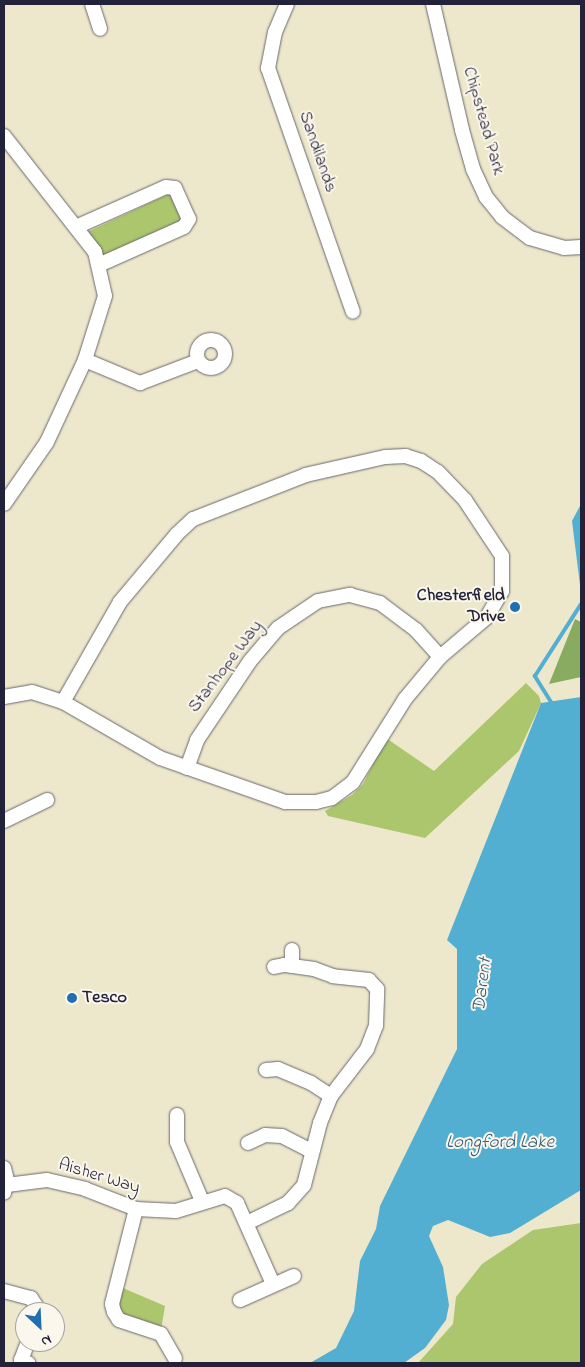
<!DOCTYPE html>
<style>
body{margin:0}
#map{position:relative;width:585px;height:1367px;overflow:hidden;background:#ede8cc;font-family:"Indie Flower",sans-serif}
div>[style]{position:absolute}
.green>*{inset:0;background:#abc66c;transform-origin:0 0}
.forest>*{inset:0;background:#88ab60}
.water>*{inset:0;background:#53afd1}
.stream>*{height:4px;margin:-2px;padding:0 2px;transform-origin:2px;border-radius:2px;background:#53afd1}
.roads{filter:drop-shadow(0 0 1px #69676e) drop-shadow(0 0 1px #69676e)}
.street>*{height:14px;margin:-7px;padding:0 7px;transform-origin:7px;border-radius:7px;background:#fff}
.street>.ring{margin:-7px;padding:0;box-sizing:content-box;background:none;border:14px solid #fff;border-radius:50%}
.dots>*{width:14px;height:14px;translate:-50% -50%;box-sizing:border-box;border:2px solid #fbf7ec;border-radius:50%}
span{translate:-50% -50%;white-space:nowrap;text-align:center;line-height:1.15;-webkit-text-stroke:4px #fbf7ec;paint-order:stroke}
.street-label{font-size:18px;color:#22223b}
.poi-label{font-size:18px;color:#22223b;font-weight:700}
.right{translate:-100% -50%;text-align:right}
.left{translate:0 -50%;text-align:left}
.water-label{font-size:19px;color:#365a77;font-style:italic}
.frame{position:absolute;inset:0;border:5px solid #22223b;pointer-events:none}
.north{position:absolute;left:15px;top:1302px;width:50px;height:50px;box-sizing:border-box;background:#fbf7ec;border:1px solid #a4a2a5;border-radius:50%;rotate:155deg;font-size:14px;font-weight:700;line-height:20px;text-align:center;color:#22223b}
.north::after{content:'';display:block;margin:auto;width:18px;height:22px;background:#1f6fb2;clip-path:polygon(50% 0,100% 100%,50% 72%,0 100%)}
</style>
<div id="map">
<div class="green">
<div style="left:171px;top:193px;width:29px;height:91px;rotate:65deg"></div>
<div style="clip-path:polygon(526px 683px,539px 696px,541px 703px,519px 751px,425px 838px,328px 816px,325px 811px,352px 795px,363px 784px,386px 738px,434px 771px)"></div>
<div style="clip-path:polygon(581px 1223px,581px 1363px,418px 1363px,453px 1324px,456px 1297px,482px 1264px,533px 1230px)"></div>
<div style="clip-path:polygon(123px 1288px,165px 1306px,161px 1330px,117px 1316px)"></div>
</div>
<div class="forest">
<div style="clip-path:polygon(575px 619px,581px 622px,581px 677px,549px 684px)"></div>
</div>
<div class="water">
<div style="clip-path:polygon(581px 504px,581px 593px,572px 521px)"></div>
<div style="clip-path:polygon(581px 697px,581px 1190px,510px 1233px,490px 1237px,448px 1220px,433px 1226px,429px 1236px,443px 1267px,449px 1305px,446px 1320px,425px 1348px,404px 1363px,310px 1363px,336px 1348px,354px 1311px,360px 1261px,376px 1229px,380px 1206px,457px 1049px,457px 949px,447px 940px,541px 703px)"></div>
</div>
<div class="stream">
<div style="left:551px;top:702px;width:31px;rotate:-122deg"></div>
<div style="left:535px;top:676px;width:85px;rotate:-57.4deg"></div>
</div>
<div class="roads">
<div class="street">
<div style="left:92px;top:4px;width:26px;rotate:72deg"></div>
<div style="left:287px;top:4px;width:30px;rotate:113deg"></div>
<div style="left:275px;top:32px;width:37px;rotate:101deg"></div>
<div style="left:268px;top:68px;width:258px;rotate:70.8deg"></div>
<div style="left:433px;top:4px;width:129px;rotate:77deg"></div>
<div style="left:462px;top:130px;width:41px;rotate:74.2deg"></div>
<div style="left:473px;top:169px;width:31px;rotate:65deg"></div>
<div style="left:486px;top:197px;width:26px;rotate:51deg"></div>
<div style="left:502px;top:217px;width:35px;rotate:37deg"></div>
<div style="left:530px;top:238px;width:35px;rotate:16deg"></div>
<div style="left:564px;top:248px;width:17px;rotate:-3deg"></div>
<div style="left:4px;top:136px;width:147px;rotate:51.9deg"></div>
<div style="left:95px;top:252px;width:45px;rotate:77.2deg"></div>
<div style="left:105px;top:296px;width:67px;rotate:107.4deg"></div>
<div style="left:85px;top:360px;width:90px;rotate:114.9deg"></div>
<div style="left:47px;top:442px;width:75px;rotate:124.7deg"></div>
<div style="left:76px;top:227px;width:98px;rotate:-24deg"></div>
<div style="left:166px;top:187px;width:9px;rotate:6deg"></div>
<div style="left:175px;top:188px;width:34px;rotate:66deg"></div>
<div style="left:189px;top:219px;width:9px;rotate:122deg"></div>
<div style="left:184px;top:227px;width:91px;rotate:156deg"></div>
<div class="ring" style="left:197px;top:340px;width:14px;height:14px"></div>
<div style="left:85px;top:360px;width:60px;rotate:22.7deg"></div>
<div style="left:140px;top:383px;width:62px;rotate:-20.8deg"></div>
<div style="left:4px;top:697px;width:28px;rotate:-10deg"></div>
<div style="left:32px;top:692px;width:33px;rotate:18deg"></div>
<div style="left:63px;top:702px;width:112px;rotate:30deg"></div>
<div style="left:160px;top:758px;width:133px;rotate:19.4deg"></div>
<div style="left:285px;top:802px;width:31px"></div>
<div style="left:316px;top:802px;width:16px;rotate:-14deg"></div>
<div style="left:332px;top:798px;width:26px;rotate:-37deg"></div>
<div style="left:353px;top:782px;width:98px;rotate:-57.9deg"></div>
<div style="left:405px;top:699px;width:55px;rotate:-50.2deg"></div>
<div style="left:440px;top:657px;width:62px;rotate:-40.4deg"></div>
<div style="left:487px;top:617px;width:30px;rotate:-60deg"></div>
<div style="left:502px;top:591px;width:35px;rotate:-90deg"></div>
<div style="left:502px;top:556px;width:67px;rotate:-123.5deg"></div>
<div style="left:465px;top:500px;width:39px;rotate:-134deg"></div>
<div style="left:438px;top:472px;width:20px;rotate:-147deg"></div>
<div style="left:421px;top:461px;width:16px;rotate:-162deg"></div>
<div style="left:406px;top:456px;width:21px;rotate:177deg"></div>
<div style="left:385px;top:457px;width:81px;rotate:167.2deg"></div>
<div style="left:306px;top:475px;width:121px;rotate:158.7deg"></div>
<div style="left:193px;top:519px;width:22px;rotate:137deg"></div>
<div style="left:177px;top:534px;width:89px;rotate:130deg"></div>
<div style="left:120px;top:602px;width:115px;rotate:119.7deg"></div>
<div style="left:187px;top:768px;width:30px;rotate:-70deg"></div>
<div style="left:197px;top:740px;width:95px;rotate:-56.1deg"></div>
<div style="left:250px;top:661px;width:43px;rotate:-49.7deg"></div>
<div style="left:278px;top:628px;width:48px;rotate:-34deg"></div>
<div style="left:318px;top:601px;width:33px;rotate:-11deg"></div>
<div style="left:350px;top:595px;width:31px;rotate:15deg"></div>
<div style="left:380px;top:603px;width:45px;rotate:36.9deg"></div>
<div style="left:416px;top:630px;width:36px;rotate:48deg"></div>
<div style="left:4px;top:821px;width:48px;rotate:-26deg"></div>
<div style="left:292px;top:950px;width:16px;rotate:90deg"></div>
<div style="left:266px;top:1070px;width:12px;rotate:-5deg"></div>
<div style="left:278px;top:1069px;width:36px;rotate:23deg"></div>
<div style="left:311px;top:1083px;width:24px;rotate:33deg"></div>
<div style="left:177px;top:1115px;width:27px;rotate:90deg"></div>
<div style="left:177px;top:1142px;width:64px;rotate:67deg"></div>
<div style="left:248px;top:1143px;width:19px;rotate:-25deg"></div>
<div style="left:265px;top:1135px;width:17px;rotate:3deg"></div>
<div style="left:282px;top:1136px;width:34px;rotate:27deg"></div>
<div style="left:4px;top:1168px;width:12px;rotate:76deg"></div>
<div style="left:7px;top:1180px;width:13px;rotate:103deg"></div>
<div style="left:7px;top:1185px;width:40px;rotate:-7.1deg"></div>
<div style="left:47px;top:1180px;width:39px;rotate:13deg"></div>
<div style="left:85px;top:1189px;width:55px;rotate:21.4deg"></div>
<div style="left:136px;top:1209px;width:40px;rotate:2.9deg"></div>
<div style="left:176px;top:1211px;width:51px;rotate:-17deg"></div>
<div style="left:225px;top:1196px;width:14px;rotate:30deg"></div>
<div style="left:237px;top:1203px;width:89px;rotate:66deg"></div>
<div style="left:136px;top:1209px;width:98px;rotate:104.2deg"></div>
<div style="left:112px;top:1304px;width:8px;rotate:76deg"></div>
<div style="left:114px;top:1312px;width:9px;rotate:58deg"></div>
<div style="left:119px;top:1320px;width:44px;rotate:18.4deg"></div>
<div style="left:161px;top:1334px;width:28px;rotate:60deg"></div>
<div style="left:247px;top:1223px;width:46px;rotate:-26deg"></div>
<div style="left:288px;top:1203px;width:24px;rotate:-48deg"></div>
<div style="left:304px;top:1185px;width:64px;rotate:-75.5deg"></div>
<div style="left:320px;top:1123px;width:29px;rotate:-68deg"></div>
<div style="left:331px;top:1096px;width:59px;rotate:-52.5deg"></div>
<div style="left:367px;top:1049px;width:25px;rotate:-69deg"></div>
<div style="left:376px;top:1026px;width:37px;rotate:-88deg"></div>
<div style="left:377px;top:989px;width:12px;rotate:-132deg"></div>
<div style="left:369px;top:980px;width:36px;rotate:-174deg"></div>
<div style="left:333px;top:976px;width:20px;rotate:-160deg"></div>
<div style="left:314px;top:969px;width:30px;rotate:-172deg"></div>
<div style="left:284px;top:965px;width:10px;rotate:169deg"></div>
<div style="left:4px;top:1291px;width:28px;rotate:15deg"></div>
<div style="left:31px;top:1298px;width:17px;rotate:57deg"></div>
<div style="left:240px;top:1300px;width:59px;rotate:-24deg"></div>
<div style="left:28px;top:1342px;width:19px;rotate:111deg"></div>
<div style="left:21px;top:1360px;width:8px;rotate:23deg"></div>
</div>
</div>
<div class="dots">
<div style="left:515px;top:607px;background:#1f6fb2"></div>
<div style="left:72px;top:998px;background:#1f6fb2"></div>
</div>
<div class="street-label">
<span style="left:483px;top:121px;rotate:74deg">Chipstead Park</span>
<span style="left:317px;top:152px;rotate:71deg">Sandilands</span>
<span style="left:226px;top:667px;rotate:-53deg">Stanhope Way</span>
<span style="left:99px;top:1177px;rotate:17deg">Aisher Way</span>
</div>
<div class="poi-label">
<span class="right" style="left:505px;top:607px">Chesterfield<br>Drive</span>
<span class="left" style="left:82px;top:998px">Tesco</span>
</div>
<div class="water-label">
<span style="left:483px;top:985px;rotate:-83deg">Darent</span>
<span style="left:500px;top:1143px">Longford Lake</span>
</div>
<div class="frame"></div>
<div class="north">N</div>
</div>
